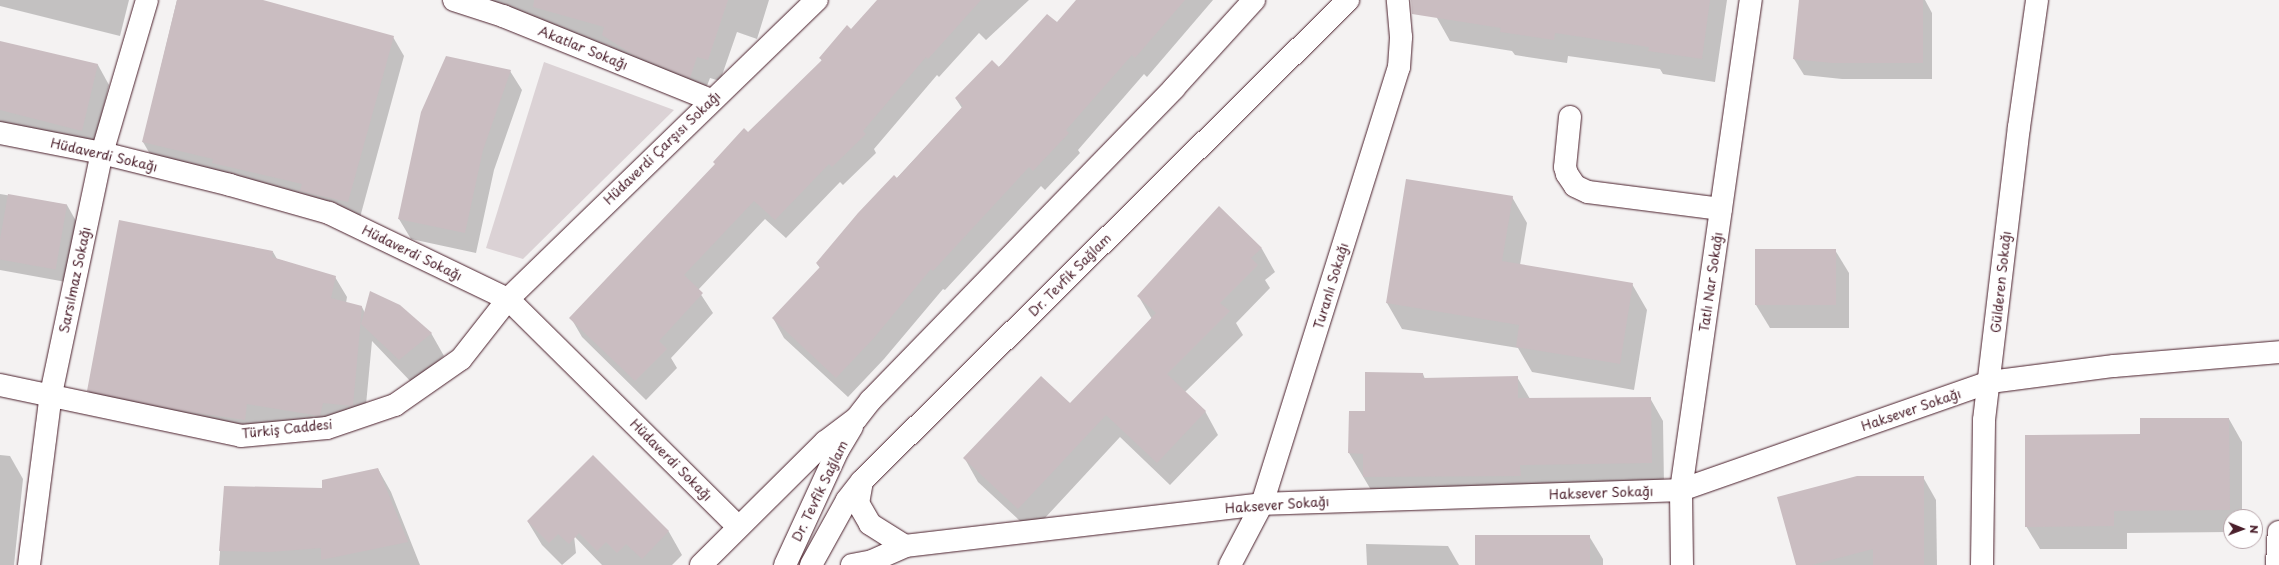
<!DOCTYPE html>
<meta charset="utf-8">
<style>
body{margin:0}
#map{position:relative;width:2279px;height:565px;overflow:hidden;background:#f4f2f2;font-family:"Playpen Sans",sans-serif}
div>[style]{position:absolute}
.green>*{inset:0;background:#dbd2d5}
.shadow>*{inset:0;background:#0003}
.building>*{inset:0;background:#cabdc1;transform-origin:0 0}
.roads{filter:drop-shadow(0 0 1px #4a1f2b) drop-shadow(0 0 1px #4a1f2b)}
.minor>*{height:22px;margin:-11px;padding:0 11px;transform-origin:11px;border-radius:11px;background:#fff}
.major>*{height:22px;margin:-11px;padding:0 11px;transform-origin:11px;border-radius:11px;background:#fff}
span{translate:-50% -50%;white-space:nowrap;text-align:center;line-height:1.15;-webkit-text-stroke:3px #fff;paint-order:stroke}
.street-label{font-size:13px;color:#4a1f2b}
.north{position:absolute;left:2223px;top:509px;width:40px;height:40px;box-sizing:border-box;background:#fff;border:1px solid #b7a5aa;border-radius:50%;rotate:91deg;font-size:11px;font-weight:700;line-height:16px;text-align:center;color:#4a1f2b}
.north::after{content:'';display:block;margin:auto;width:14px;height:18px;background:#4a1f2b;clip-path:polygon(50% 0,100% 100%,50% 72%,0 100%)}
</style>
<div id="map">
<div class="green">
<div style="clip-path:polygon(544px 62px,674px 110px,523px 259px,486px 248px)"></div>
</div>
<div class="shadow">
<div style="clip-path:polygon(0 0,129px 0,120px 36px,0 6px)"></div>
<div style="clip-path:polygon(177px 0,258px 0,393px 37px,404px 56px,359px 221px,154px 161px,143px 142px)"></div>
<div style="clip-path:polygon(467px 0,769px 0,757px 39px,737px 32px,720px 81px,710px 78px,702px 99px,615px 57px,609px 46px,549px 30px)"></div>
<div style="clip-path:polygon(878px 0,1029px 0,986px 40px,979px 33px,939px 77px,937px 75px,874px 149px,876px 153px,843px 185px,840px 182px,786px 238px,765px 219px,698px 290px,713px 313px,671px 358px,677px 368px,646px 400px,582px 337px,571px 318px,748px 133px,822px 61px,820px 58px,851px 30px)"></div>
<div style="clip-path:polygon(1078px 0,1213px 0,1147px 77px,1144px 74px,1078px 150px,1080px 153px,1045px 190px,1041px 186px,945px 290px,943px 289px,884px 359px,848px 397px,784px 338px,773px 318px,820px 268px,817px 264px,962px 108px,956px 99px,1057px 23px)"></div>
<div style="clip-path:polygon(1440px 0,1727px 0,1715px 82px,1663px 74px,1660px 69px,1568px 56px,1567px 63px,1515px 55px,1512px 51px,1450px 41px,1437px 18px)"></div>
<div style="clip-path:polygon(1800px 0,1925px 0,1932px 13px,1932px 79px,1842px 79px,1804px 75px,1794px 59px)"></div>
<div style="clip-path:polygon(0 43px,98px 65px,109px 85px,93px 150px,0 125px)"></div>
<div style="clip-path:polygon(510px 71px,522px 90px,494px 170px,476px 253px,411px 239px,399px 219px)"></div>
<div style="clip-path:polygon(0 194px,67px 205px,76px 221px,66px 282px,0 270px)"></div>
<div style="clip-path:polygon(1512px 197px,1527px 223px,1520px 265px,1632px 284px,1647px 310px,1634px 390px,1532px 372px,1518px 348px,1402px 329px,1387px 303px)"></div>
<div style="clip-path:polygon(1219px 208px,1262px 249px,1275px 272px,1265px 280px,1270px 288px,1236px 323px,1243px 335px,1185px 392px,1205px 411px,1218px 435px,1170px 485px,1120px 437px,1032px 532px,978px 482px,965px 459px,1071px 405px,1152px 319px,1139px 297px)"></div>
<div style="clip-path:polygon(1756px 250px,1835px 250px,1849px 273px,1849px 328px,1770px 328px,1756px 305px)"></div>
<div style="clip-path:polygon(273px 252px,277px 259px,335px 277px,347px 297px,346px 303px,362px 307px,365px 313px,431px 333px,444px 356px,412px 383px,372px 341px,364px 426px,257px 440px,100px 411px,88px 390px)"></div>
<div style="clip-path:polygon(1423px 374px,1425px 379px,1517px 377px,1530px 399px,1650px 398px,1663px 421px,1664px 486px,1377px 500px,1349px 453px,1350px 412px,1366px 412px)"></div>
<div style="clip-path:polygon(2229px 419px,2242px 442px,2242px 517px,2231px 517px,2231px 532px,2127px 533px,2127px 549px,2040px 549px,2026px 526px,2141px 435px)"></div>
<div style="clip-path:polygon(0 455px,10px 456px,23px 479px,14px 565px,0 565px)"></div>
<div style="clip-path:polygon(593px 456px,669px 532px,682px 555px,672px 565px,602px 565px,574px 536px,576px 553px,562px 565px,542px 545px,528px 522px)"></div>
<div style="clip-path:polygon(378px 469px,391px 492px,420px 565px,219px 565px,225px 487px,323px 489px)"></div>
<div style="clip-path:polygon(1923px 477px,1936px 500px,1937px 565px,1797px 565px)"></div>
<div style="clip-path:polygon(1589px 536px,1603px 559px,1603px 565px,1479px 565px)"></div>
<div style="clip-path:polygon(1366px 544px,1448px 546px,1459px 565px,1367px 565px)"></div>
</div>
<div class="building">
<div style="clip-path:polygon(177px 0,263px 0,394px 36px,348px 202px,300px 191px,302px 184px,212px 163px,213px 159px,142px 142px)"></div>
<div style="clip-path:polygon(534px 0,728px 0,708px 60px,697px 57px,690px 78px,632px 54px,602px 35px,604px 27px,533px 7px)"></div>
<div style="clip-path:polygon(877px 0,981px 0,928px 59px,926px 57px,863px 131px,866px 134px,832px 167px,829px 164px,775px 220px,754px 201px,684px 275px,703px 293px,659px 341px,667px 349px,635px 381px,569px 318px,715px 164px,713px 162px,744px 128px,748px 132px,822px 60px,819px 58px,847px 25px,851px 29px)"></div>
<div style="clip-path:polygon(1076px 0,1185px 0,1135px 58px,1132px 55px,1066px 130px,1069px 133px,1033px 171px,1029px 167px,933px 271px,931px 269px,873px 339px,836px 378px,772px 318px,820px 267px,816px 263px,858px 213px,894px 175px,897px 178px,963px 106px,955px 98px,992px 60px,999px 67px,1047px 14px,1057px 22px)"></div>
<div style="clip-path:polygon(1411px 0,1710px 0,1702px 59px,1648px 51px,1649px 47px,1555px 33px,1554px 40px,1500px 32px,1501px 28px,1412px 14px)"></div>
<div style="clip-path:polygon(1799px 0,1923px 0,1923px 63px,1832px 63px,1793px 59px)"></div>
<div style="clip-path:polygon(0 41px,98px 64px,82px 131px,0 110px)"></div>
<div style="clip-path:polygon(446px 56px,511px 70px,483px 150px,465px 233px,398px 219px,421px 112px)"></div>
<div style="clip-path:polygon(1406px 179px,1513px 196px,1502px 261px,1633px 283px,1620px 364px,1516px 347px,1519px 325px,1386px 303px)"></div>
<div style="left:8px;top:194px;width:60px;height:66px;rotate:10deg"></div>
<div style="clip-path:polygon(1219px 206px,1262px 248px,1251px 258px,1258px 265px,1220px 303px,1230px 311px,1167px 374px,1206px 411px,1157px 463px,1106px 415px,1018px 509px,963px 458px,1041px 376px,1070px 403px,1156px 313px,1137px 296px)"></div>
<div style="clip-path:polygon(119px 220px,273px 251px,272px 257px,336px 276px,331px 298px,362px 306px,353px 406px,323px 403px,320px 416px,247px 404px,245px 420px,184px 411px,87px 391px)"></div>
<div style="left:1755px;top:249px;width:81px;height:56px"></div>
<div style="clip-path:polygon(370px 291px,400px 305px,432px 333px,399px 360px,361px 324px)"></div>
<div style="clip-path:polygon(1365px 372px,1423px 373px,1423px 378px,1518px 376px,1518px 398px,1651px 397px,1652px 463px,1520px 465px,1521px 476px,1363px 477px,1363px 454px,1348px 453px,1349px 411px,1365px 411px)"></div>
<div style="clip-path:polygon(2140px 418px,2229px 418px,2230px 510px,2114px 511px,2114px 526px,2025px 527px,2025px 435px,2140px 434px)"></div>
<div style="clip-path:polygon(593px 455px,669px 531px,642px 559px,626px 544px,617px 553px,606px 542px,597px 551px,579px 533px,569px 544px,558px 534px,549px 543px,527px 521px)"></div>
<div style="clip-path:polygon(378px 468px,408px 542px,321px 560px,321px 548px,270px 552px,219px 551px,224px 486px,322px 488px,322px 480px)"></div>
<div style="clip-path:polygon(1857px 476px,1924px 476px,1924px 565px,1873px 565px,1873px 549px,1812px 565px,1796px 565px,1777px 497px)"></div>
<div style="left:1590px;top:535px;width:30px;height:115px;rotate:90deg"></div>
</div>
<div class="roads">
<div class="minor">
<div style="left:454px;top:0;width:52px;rotate:18.1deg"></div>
<div style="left:503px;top:16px;width:224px;rotate:22deg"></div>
<div style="left:1570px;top:117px;width:50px;rotate:95.7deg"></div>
<div style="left:1565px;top:167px;width:7px;rotate:74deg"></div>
<div style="left:1567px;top:174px;width:14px;rotate:56deg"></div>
<div style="left:1575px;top:186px;width:14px;rotate:25deg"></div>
<div style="left:1588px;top:192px;width:134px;rotate:7.3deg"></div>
<div style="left:0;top:133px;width:104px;rotate:11.1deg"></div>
<div style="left:102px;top:153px;width:132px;rotate:14deg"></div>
<div style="left:230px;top:185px;width:103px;rotate:15.8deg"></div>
<div style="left:329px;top:213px;width:199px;rotate:25.7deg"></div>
<div style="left:508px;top:299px;width:324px;rotate:44.7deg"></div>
<div style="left:0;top:385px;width:246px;rotate:11.9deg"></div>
<div style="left:241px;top:436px;width:86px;rotate:-5.3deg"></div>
<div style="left:327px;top:428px;width:72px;rotate:-18.7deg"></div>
<div style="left:395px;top:405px;width:80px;rotate:-34.9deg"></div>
<div style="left:461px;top:359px;width:76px;rotate:-51.9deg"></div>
<div style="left:508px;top:299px;width:430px;rotate:-44.1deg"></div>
<div style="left:862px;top:481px;width:22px;rotate:100deg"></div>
<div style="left:858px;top:503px;width:24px;rotate:60deg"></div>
<div style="left:870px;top:524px;width:41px;rotate:32.2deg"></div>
<div style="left:29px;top:565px;width:172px;rotate:-82.7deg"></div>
<div style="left:51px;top:394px;width:246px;rotate:-78.1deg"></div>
<div style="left:102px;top:153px;width:159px;rotate:-73.6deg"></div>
<div style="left:852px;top:565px;width:20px;rotate:-11deg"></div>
<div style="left:872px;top:561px;width:36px;rotate:-24deg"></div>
<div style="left:905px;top:546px;width:359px;rotate:-6.7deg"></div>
<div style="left:1262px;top:504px;width:419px;rotate:-1.9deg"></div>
<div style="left:1681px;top:490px;width:327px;rotate:-19.3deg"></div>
<div style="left:1990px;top:382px;width:125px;rotate:-7.4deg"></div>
<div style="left:2114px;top:366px;width:166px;rotate:-4.8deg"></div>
<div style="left:1230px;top:565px;width:69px;rotate:-62.3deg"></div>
<div style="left:1262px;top:504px;width:458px;rotate:-72.6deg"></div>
<div style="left:1399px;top:67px;width:30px;rotate:-86deg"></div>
<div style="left:1401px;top:37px;width:37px;rotate:-95deg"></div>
<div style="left:1682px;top:565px;width:75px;rotate:-90.8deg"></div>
<div style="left:1681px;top:490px;width:495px;rotate:-81.9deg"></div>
<div style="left:1982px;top:565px;width:145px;rotate:-89.2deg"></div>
<div style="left:1984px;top:420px;width:295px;rotate:-83.2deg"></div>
<div style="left:2019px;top:127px;width:128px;rotate:-81.9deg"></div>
<div style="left:2277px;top:565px;width:33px;rotate:-87deg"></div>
</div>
<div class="major">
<div style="left:701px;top:565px;width:175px;rotate:-44.8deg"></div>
<div style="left:825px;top:442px;width:39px;rotate:-37deg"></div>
<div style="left:856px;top:419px;width:24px;rotate:-52deg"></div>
<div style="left:871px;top:400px;width:435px;rotate:-45.8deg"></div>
<div style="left:1174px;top:88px;width:119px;rotate:-47.7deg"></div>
<div style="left:785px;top:565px;width:127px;rotate:-65.3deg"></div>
<div style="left:838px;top:450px;width:27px;rotate:-59deg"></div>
<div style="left:811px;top:565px;width:74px;rotate:-61deg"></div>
<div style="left:847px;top:500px;width:24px;rotate:-52deg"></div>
<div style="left:862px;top:481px;width:684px;rotate:-44.7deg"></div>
</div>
</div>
<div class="street-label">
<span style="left:583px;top:48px;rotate:22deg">Akatlar Sokağı</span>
<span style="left:662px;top:148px;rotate:-44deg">Hüdaverdi Çarşısı Sokağı</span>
<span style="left:104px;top:155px;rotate:13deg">Hüdaverdi Sokağı</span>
<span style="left:412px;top:253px;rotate:26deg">Hüdaverdi Sokağı</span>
<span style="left:1070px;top:275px;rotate:-45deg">Dr. Tevfik Sağlam</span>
<span style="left:75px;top:280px;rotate:-78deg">Sarsılmaz Sokağı</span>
<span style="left:1711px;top:282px;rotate:-82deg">Tatlı Nar Sokağı</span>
<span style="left:2001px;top:282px;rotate:-84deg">Gülderen Sokağı</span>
<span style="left:1331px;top:286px;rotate:-73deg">Turanlı Sokağı</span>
<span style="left:1911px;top:410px;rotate:-19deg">Haksever Sokağı</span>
<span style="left:287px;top:429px;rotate:-6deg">Türkiş Caddesi</span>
<span style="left:671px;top:460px;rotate:45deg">Hüdaverdi Sokağı</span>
<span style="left:820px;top:491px;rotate:-64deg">Dr. Tevfik Sağlam</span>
<span style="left:1601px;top:493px;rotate:-2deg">Haksever Sokağı</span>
<span style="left:1277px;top:505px;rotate:-4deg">Haksever Sokağı</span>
</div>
<div class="north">N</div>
</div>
